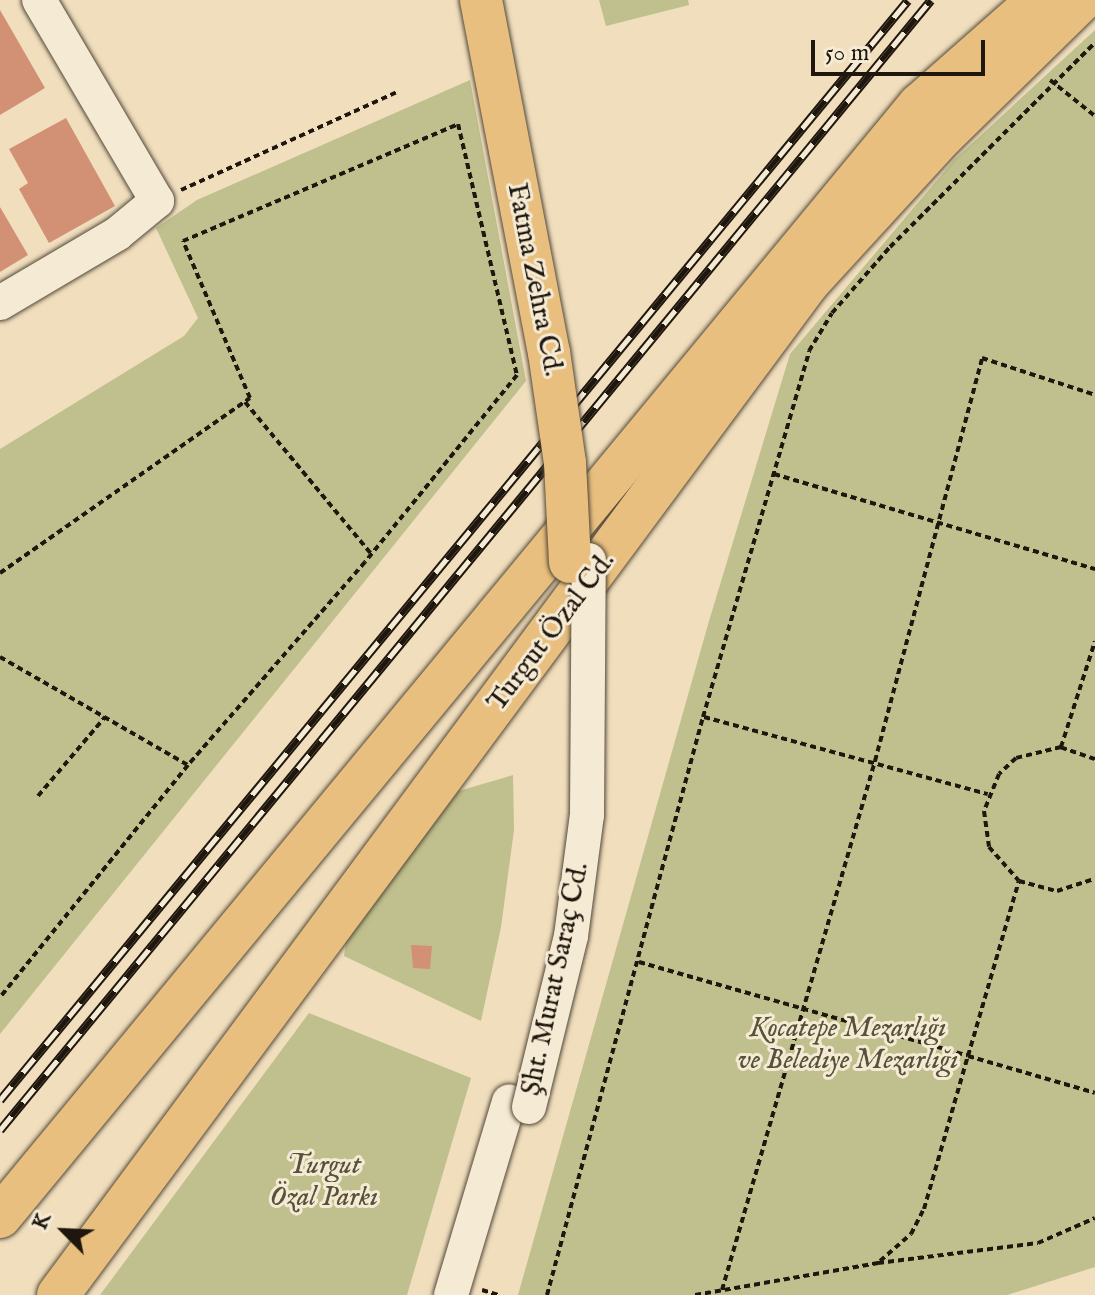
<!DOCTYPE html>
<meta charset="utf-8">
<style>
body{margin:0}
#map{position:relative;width:1095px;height:1295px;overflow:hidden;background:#f0debd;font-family:"IM FELL English",serif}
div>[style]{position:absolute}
.green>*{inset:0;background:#bfc08d}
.building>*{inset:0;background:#d29074}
.path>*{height:4px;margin-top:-2px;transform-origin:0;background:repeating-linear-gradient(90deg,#1f170e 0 6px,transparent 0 10px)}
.roads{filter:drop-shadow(0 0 2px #53493a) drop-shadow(0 0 2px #53493a)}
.minor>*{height:34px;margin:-17px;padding:0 17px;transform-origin:17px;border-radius:17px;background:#f5ead4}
.major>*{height:42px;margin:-21px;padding:0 21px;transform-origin:21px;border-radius:21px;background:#e8bf7e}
.rail>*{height:9px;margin-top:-4.5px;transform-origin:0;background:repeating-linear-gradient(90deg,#f5ead4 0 18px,#1f170e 0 36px);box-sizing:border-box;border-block:2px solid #1f170e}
.bridges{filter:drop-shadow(0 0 2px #53493a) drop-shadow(0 0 2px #53493a)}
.minor-bridge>*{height:34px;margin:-17px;padding:0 17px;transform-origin:17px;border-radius:17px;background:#f5ead4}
.major-bridge>*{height:42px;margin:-21px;padding:0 21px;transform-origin:21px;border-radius:21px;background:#e8bf7e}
span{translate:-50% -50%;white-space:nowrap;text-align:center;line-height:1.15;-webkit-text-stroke:6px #f5ead4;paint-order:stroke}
.street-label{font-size:28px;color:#1f170e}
.park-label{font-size:28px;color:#57523a;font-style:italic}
.north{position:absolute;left:24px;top:1191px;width:80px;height:80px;-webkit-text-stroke:6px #f5ead4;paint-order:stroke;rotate:294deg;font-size:22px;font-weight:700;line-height:32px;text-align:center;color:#1f170e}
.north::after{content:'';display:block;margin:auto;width:28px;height:36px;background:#1f170e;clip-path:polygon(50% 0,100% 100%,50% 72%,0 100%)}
.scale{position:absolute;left:811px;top:40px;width:174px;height:36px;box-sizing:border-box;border:4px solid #1f170e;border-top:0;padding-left:10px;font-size:24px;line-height:28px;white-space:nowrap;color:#1f170e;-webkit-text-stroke:6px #f5ead4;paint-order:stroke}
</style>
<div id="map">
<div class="green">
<div style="clip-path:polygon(599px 0,688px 0,689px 5px,606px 26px)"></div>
<div style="clip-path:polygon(1095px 30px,1095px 1267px,1007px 1295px,518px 1295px,709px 621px,790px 354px,954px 160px)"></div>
<div style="clip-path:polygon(470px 80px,526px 381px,0 1034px,0 449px,184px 336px,198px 318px,156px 228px,197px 200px)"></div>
<div style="clip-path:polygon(513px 775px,514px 830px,501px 927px,481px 1021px,344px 956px,347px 934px,445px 795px)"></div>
<div style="clip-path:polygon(309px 1013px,471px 1078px,407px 1295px,100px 1295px)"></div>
</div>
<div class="building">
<div style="clip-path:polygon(0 10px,45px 88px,0 115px)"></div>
<div style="clip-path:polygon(66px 118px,115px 206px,49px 243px,19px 189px,28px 183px,9px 149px)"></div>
<div style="clip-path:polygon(0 207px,28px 255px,0 272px)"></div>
<div style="clip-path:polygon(411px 945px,432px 946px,430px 969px,413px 968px)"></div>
</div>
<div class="path">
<div style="left:1050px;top:80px;width:58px;rotate:38.7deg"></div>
<div style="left:181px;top:190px;width:239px;rotate:-24.4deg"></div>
<div style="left:245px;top:402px;width:197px;rotate:50.3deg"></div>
<div style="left:774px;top:474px;width:335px;rotate:16.5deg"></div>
<div style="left:0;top:573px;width:305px;rotate:-35deg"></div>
<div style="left:250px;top:398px;width:171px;rotate:-113.1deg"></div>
<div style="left:183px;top:241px;width:299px;rotate:-23deg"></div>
<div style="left:458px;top:124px;width:258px;rotate:76.8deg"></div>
<div style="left:517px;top:375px;width:241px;rotate:129.1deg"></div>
<div style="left:365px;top:562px;width:269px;rotate:131.1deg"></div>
<div style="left:0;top:657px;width:217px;rotate:29.9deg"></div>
<div style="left:188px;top:765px;width:299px;rotate:129deg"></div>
<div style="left:704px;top:717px;width:294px;rotate:15.2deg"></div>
<div style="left:1061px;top:747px;width:111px;rotate:-72.2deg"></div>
<div style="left:1095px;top:759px;width:36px;rotate:-161deg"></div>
<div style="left:1061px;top:747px;width:46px;rotate:166.3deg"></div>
<div style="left:1016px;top:758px;width:23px;rotate:137deg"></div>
<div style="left:999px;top:774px;width:40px;rotate:112deg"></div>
<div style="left:984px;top:811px;width:36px;rotate:82deg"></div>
<div style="left:989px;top:847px;width:45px;rotate:48.6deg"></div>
<div style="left:1019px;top:881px;width:39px;rotate:15deg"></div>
<div style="left:1057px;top:891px;width:40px;rotate:-18deg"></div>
<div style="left:38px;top:796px;width:104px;rotate:-49.7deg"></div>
<div style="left:639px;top:962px;width:342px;rotate:15.9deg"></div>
<div style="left:968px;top:1056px;width:182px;rotate:-73.8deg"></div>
<div style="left:880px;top:1261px;width:41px;rotate:-41.1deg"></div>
<div style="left:911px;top:1234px;width:28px;rotate:-63deg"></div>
<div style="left:924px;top:1209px;width:159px;rotate:-74deg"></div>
<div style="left:968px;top:1056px;width:132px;rotate:16.2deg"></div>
<div style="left:482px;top:1290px;width:17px;rotate:17deg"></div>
<div style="left:722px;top:1290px;width:551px;rotate:-73.87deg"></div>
<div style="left:875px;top:761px;width:417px;rotate:-75.1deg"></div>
<div style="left:982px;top:358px;width:119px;rotate:18.1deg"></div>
<div style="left:547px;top:1295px;width:599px;rotate:-74.9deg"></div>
<div style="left:703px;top:717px;width:381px;rotate:-73.8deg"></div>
<div style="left:809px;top:351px;width:44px;rotate:-58.8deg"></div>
<div style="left:832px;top:313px;width:88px;rotate:-48.7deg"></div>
<div style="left:890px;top:247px;width:289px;rotate:-44.9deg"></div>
<div style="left:695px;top:1295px;width:186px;rotate:-9.9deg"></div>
<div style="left:878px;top:1263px;width:161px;rotate:-7.1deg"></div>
<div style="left:1038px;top:1243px;width:62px;rotate:-23.7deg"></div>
</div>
<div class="roads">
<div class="minor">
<div style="left:0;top:303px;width:136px;rotate:-30.5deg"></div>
<div style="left:117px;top:234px;width:52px;rotate:-39.5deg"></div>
<div style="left:157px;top:201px;width:233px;rotate:-120.4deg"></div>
<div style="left:451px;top:1295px;width:202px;rotate:-73.3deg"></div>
</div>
<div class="major">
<div style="left:0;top:1217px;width:1443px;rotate:-50.43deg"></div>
<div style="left:919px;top:105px;width:159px;rotate:-41.4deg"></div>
<div style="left:58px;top:1295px;width:1261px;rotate:-53.45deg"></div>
<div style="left:809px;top:282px;width:198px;rotate:-47.5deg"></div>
<div style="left:943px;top:136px;width:194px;rotate:-44.4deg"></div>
</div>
</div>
<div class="rail">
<div style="left:0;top:1100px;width:1426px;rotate:-50.46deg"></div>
<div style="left:0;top:1130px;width:1464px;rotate:-50.52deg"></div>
</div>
<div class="bridges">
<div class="minor-bridge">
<div style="left:529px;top:1107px;width:176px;rotate:-76.2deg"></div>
<div style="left:571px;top:936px;width:122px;rotate:-82.5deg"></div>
<div style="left:587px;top:815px;width:255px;rotate:-89.6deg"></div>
</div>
<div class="major-bridge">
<div style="left:481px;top:0;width:359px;rotate:79.1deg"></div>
<div style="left:549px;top:352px;width:112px;rotate:81.8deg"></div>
<div style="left:565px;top:463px;width:99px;rotate:87.1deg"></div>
</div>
</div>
<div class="street-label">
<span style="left:534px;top:280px;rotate:79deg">Fatma Zehra Cd.</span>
<span style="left:552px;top:632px;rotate:-53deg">Turgut Özal Cd.</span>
<span style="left:556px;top:979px;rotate:-78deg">Şht. Murat Saraç Cd.</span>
</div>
<div class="park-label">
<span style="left:848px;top:1045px">Kocatepe Mezarlığı<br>ve Belediye Mezarlığı</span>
<span style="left:324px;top:1182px">Turgut<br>Özal Parkı</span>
</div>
<div class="north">K</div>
<div class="scale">50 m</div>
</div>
